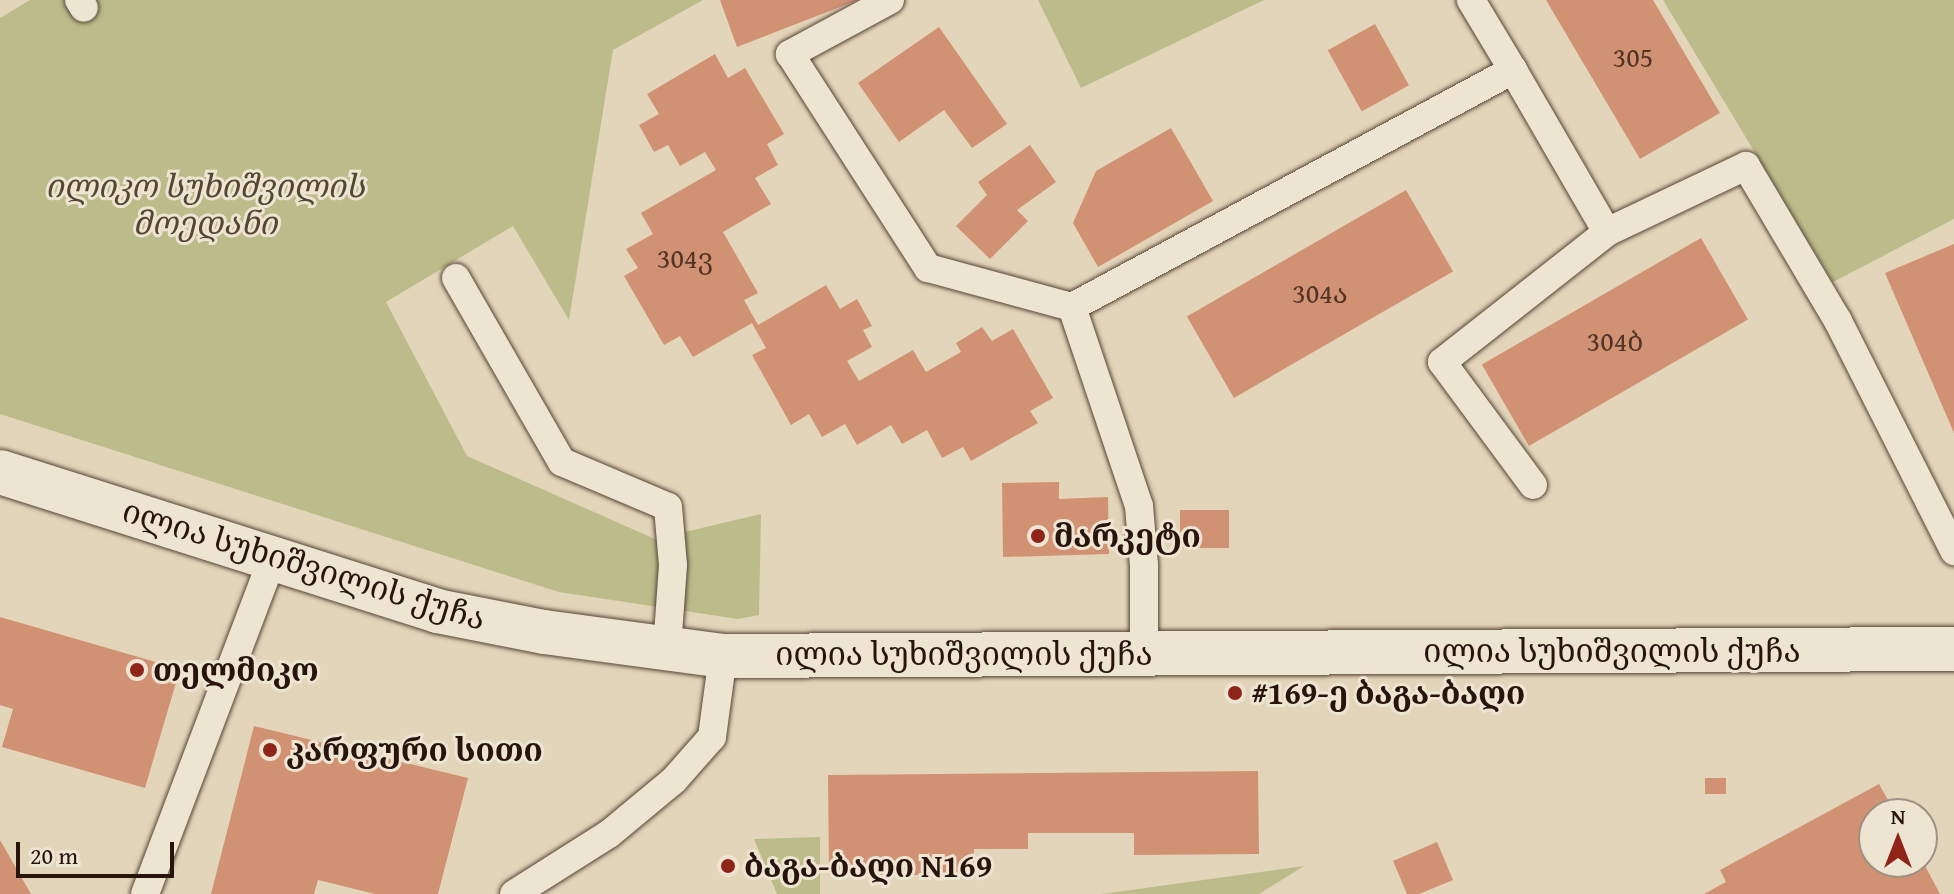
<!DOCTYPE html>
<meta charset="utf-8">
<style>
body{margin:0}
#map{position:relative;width:1954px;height:894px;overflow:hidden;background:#e3d5b9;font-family:"Gentium Book Plus","Noto Serif Georgian",serif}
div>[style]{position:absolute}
.green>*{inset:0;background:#bcbb8a}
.building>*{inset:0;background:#d19274;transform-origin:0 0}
.roads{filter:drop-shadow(0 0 2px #574437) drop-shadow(0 0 2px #574437)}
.service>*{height:28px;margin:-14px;padding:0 14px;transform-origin:14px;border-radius:14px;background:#ede4d2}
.tertiary>*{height:44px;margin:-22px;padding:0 22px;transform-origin:22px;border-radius:22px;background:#ede4d2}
.dots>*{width:22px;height:22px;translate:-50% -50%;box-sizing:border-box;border:4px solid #ede4d2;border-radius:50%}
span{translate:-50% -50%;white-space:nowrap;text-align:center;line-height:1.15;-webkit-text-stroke:6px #ede4d2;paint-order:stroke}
.number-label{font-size:28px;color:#523426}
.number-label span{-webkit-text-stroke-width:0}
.park-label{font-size:32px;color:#544632;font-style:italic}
.poi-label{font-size:32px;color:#28140c;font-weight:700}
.left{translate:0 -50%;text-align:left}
.street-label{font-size:32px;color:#28140c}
.north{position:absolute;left:1858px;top:798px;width:80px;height:80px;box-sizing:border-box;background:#ede4d2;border:2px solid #9e9183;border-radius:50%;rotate:0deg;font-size:22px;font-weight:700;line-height:32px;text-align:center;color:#28140c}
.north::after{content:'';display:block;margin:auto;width:28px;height:36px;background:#8f2418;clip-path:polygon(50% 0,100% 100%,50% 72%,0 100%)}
.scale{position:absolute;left:16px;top:842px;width:158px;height:36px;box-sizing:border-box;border:4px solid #28140c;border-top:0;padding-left:10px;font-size:24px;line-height:28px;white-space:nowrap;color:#28140c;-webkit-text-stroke:6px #ede4d2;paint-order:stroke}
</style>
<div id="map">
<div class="green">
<div style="clip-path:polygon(30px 0,703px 0,613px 50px,569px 320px,513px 226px,386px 302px,467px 456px,655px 539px,761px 514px,759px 615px,738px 619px,559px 592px,0 414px,0 18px)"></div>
<div style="clip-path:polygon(1038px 0,1264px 0,1081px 88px)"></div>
<div style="clip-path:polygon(1663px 0,1954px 0,1954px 219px,1833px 282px)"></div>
<div style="clip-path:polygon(820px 837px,820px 894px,777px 894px,754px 839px)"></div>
<div style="clip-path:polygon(1304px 866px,1259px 894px,1102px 894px)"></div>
</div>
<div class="building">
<div style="clip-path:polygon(720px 0,858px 0,737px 47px)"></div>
<div style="clip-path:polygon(1546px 0,1653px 0,1720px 113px,1640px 159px)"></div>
<div style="left:1375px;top:24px;width:70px;height:54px;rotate:61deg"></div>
<div style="clip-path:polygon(939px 27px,1007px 124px,972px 148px,944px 110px,899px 142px,858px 83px)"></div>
<div style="clip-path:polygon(715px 54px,728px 78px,745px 68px,784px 134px,767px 144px,778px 165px,755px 178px,771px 204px,723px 232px,758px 293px,744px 300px,758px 325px,826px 285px,840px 309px,857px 299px,872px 326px,863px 330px,872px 347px,847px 361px,859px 381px,913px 350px,926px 372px,961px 352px,956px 343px,982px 327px,992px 341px,1013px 329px,1053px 398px,1030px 411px,1038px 423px,971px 461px,963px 447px,942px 458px,927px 430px,902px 444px,891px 425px,857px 445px,845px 424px,822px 437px,809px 414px,791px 425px,752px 355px,766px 348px,752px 323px,693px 357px,680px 336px,664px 345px,624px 276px,638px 268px,626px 249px,653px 234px,641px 213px,716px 170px,705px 152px,680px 166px,668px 145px,654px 152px,639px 125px,659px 114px,647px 94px)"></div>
<div style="clip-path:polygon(1171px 128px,1213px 201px,1098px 267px,1073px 223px,1096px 171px)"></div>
<div style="clip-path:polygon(1030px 145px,1056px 182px,1017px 210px,1028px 221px,990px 259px,956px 226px,987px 195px,978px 182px)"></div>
<div style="left:1406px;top:190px;width:94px;height:253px;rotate:60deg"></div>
<div style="left:1701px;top:238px;width:94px;height:253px;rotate:60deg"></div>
<div style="clip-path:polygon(1954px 244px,1954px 433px,1885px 273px)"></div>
<div style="clip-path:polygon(1059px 482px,1059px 499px,1108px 497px,1109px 554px,1003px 557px,1002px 483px)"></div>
<div style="left:1180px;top:510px;width:49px;height:38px"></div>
<div style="clip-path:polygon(0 617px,180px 669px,145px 788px,2px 747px,13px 709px,0 705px)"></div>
<div style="clip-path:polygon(254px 726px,468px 778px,438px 894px,375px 894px,318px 880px,314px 894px,211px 894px)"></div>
<div style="clip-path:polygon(1258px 771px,1259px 854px,1134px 855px,1134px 833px,1028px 833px,1028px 849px,974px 849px,975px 875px,829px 875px,828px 775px)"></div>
<div style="left:1705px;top:778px;width:21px;height:16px"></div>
<div style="clip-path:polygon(1879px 784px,1896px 814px,1874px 814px,1874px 862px,1923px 862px,1940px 894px,1704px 894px,1726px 882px,1720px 870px)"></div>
<div style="clip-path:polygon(0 840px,31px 894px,0 894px)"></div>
<div style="clip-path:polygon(1437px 842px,1453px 880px,1419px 894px,1407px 894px,1393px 861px)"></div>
</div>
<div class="roads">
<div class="service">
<div style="left:79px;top:0;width:9px;rotate:58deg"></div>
<div style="left:890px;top:0;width:114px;rotate:151.6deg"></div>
<div style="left:790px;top:54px;width:255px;rotate:57.2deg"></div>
<div style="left:928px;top:268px;width:149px;rotate:15.2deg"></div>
<div style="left:1072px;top:307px;width:501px;rotate:-28.25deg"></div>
<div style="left:1513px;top:70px;width:82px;rotate:-121deg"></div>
<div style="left:1513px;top:70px;width:187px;rotate:59.9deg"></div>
<div style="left:1607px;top:232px;width:154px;rotate:-25.4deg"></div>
<div style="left:1746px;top:166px;width:180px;rotate:59.3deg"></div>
<div style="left:1838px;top:321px;width:258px;rotate:63.2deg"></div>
<div style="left:456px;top:278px;width:212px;rotate:60.1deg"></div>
<div style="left:562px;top:462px;width:115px;rotate:23deg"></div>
<div style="left:668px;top:507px;width:58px;rotate:85.1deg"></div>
<div style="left:673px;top:565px;width:84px;rotate:94.1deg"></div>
<div style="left:1072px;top:307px;width:210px;rotate:71.4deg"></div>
<div style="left:1139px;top:506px;width:59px;rotate:85.2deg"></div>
<div style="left:1144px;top:565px;width:88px;rotate:90deg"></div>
<div style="left:1533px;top:485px;width:153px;rotate:-126.5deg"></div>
<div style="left:1442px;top:362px;width:210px;rotate:-38.2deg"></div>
<div style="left:145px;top:894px;width:357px;rotate:-69.2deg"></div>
<div style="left:514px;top:894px;width:112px;rotate:-32.3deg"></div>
<div style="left:609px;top:834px;width:85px;rotate:-39.7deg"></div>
<div style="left:674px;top:780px;width:57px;rotate:-48.5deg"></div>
<div style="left:712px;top:737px;width:82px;rotate:-82.3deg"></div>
</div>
<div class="tertiary">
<div style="left:0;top:472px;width:459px;rotate:17.6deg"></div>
<div style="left:437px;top:611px;width:109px;rotate:11.1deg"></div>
<div style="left:544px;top:632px;width:181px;rotate:7.6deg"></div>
<div style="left:723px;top:656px;width:1231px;rotate:-0.33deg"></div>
</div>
</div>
<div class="dots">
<div style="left:1038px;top:536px;background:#8f2418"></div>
<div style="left:137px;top:670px;background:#8f2418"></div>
<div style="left:1235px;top:693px;background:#8f2418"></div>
<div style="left:270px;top:750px;background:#8f2418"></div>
<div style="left:728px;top:866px;background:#8f2418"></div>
</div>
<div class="number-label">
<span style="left:1633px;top:57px">305</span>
<span style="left:685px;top:258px">304ვ</span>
<span style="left:1320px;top:293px">304ა</span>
<span style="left:1615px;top:341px">304ბ</span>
</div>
<div class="park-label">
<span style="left:205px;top:205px">ილიკო სუხიშვილის<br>მოედანი</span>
</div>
<div class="poi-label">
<span class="left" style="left:1054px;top:536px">მარკეტი</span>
<span class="left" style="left:153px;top:670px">თელმიკო</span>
<span class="left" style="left:1251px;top:693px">#169-ე ბაგა-ბაღი</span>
<span class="left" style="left:286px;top:750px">კარფური სითი</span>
<span class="left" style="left:744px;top:866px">ბაგა-ბაღი N169</span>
</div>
<div class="street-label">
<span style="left:304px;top:565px;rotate:17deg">ილია სუხიშვილის ქუჩა</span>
<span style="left:1612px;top:651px">ილია სუხიშვილის ქუჩა</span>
<span style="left:964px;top:654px">ილია სუხიშვილის ქუჩა</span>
</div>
<div class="north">N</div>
<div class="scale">20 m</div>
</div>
